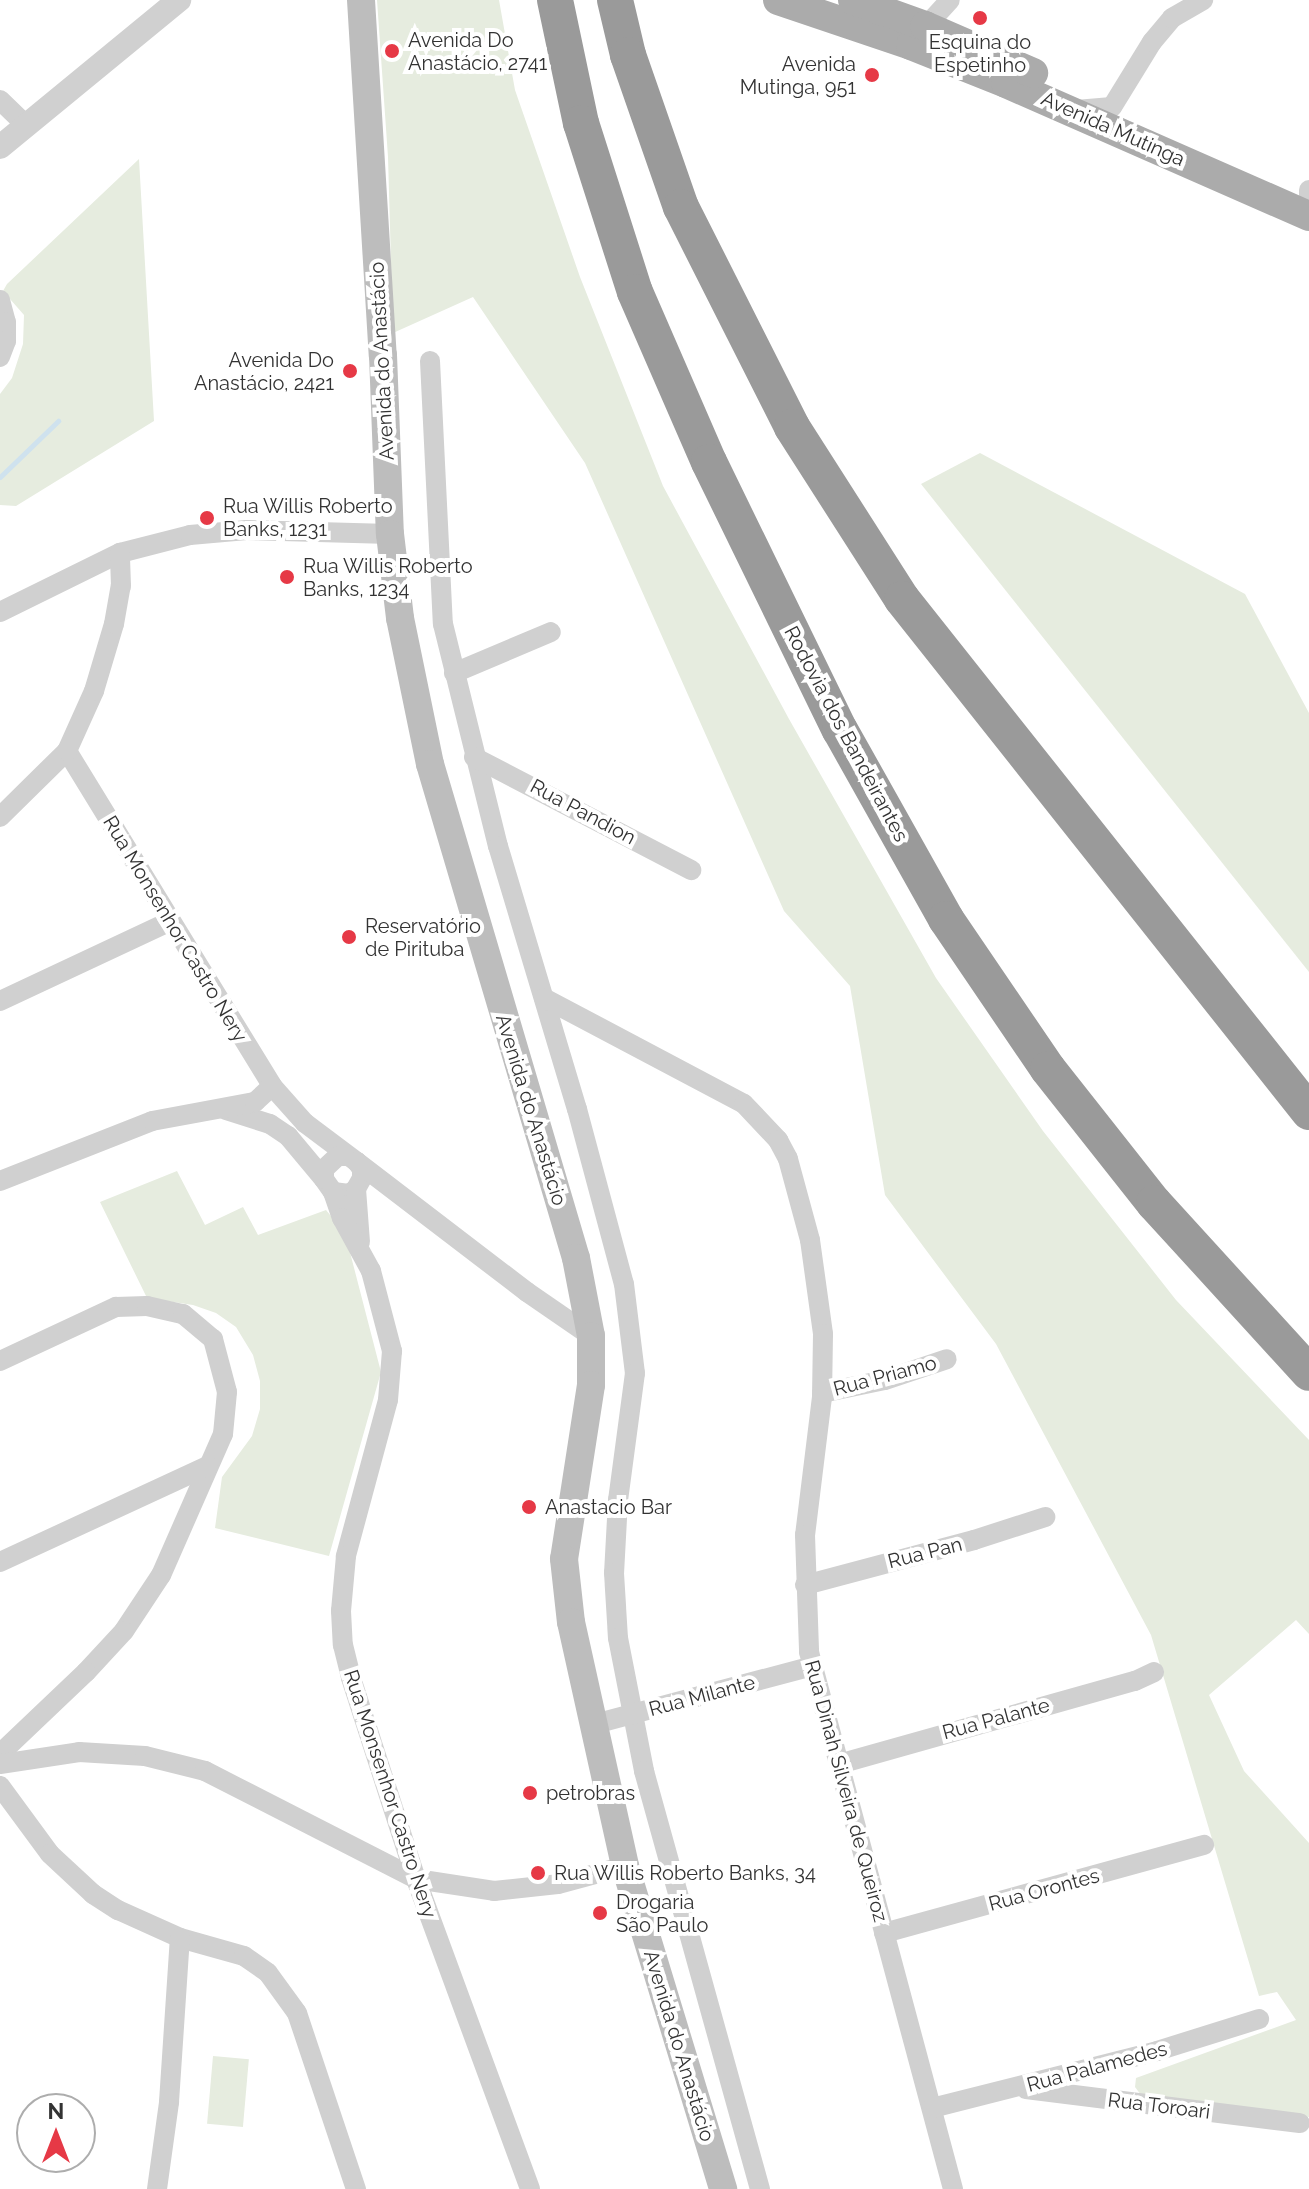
<!DOCTYPE html>
<meta charset="utf-8">
<style>
body{margin:0}
#map{position:relative;width:1309px;height:2189px;overflow:hidden;background:#fff;font-family:Raleway,sans-serif}
div>[style]{position:absolute}
.green>*{inset:0;background:#e6ecdf;transform-origin:0 0}
.stream>*{height:5px;margin:-2.5px;padding:0 2.5px;transform-origin:2.5px;border-radius:2.5px;background:#cfe2ee}
.minor>*{height:20px;margin:-10px;padding:0 10px;transform-origin:10px;border-radius:10px;background:#d0d0d0}
.tertiary>*{height:24px;margin:-12px;padding:0 12px;transform-origin:12px;border-radius:12px;background:#d0d0d0}
.secondary>*{height:28px;margin:-14px;padding:0 14px;transform-origin:14px;border-radius:14px;background:#bdbdbd}
.primary>*{height:30px;margin:-15px;padding:0 15px;transform-origin:15px;border-radius:15px;background:#ababab}
.motorway>*{height:36px;margin:-18px;padding:0 18px;transform-origin:18px;border-radius:18px;background:#9a9a9a}
.dots>*{width:22px;height:22px;translate:-50% -50%;box-sizing:border-box;border:4px solid #fff;border-radius:50%}
span{translate:-50% -50%;white-space:nowrap;text-align:center;line-height:1.15;-webkit-text-stroke:8px #fff;paint-order:stroke}
.poi-label{font-size:20px;color:#333}
.left{translate:0 -50%;text-align:left}
.right{translate:-100% -50%;text-align:right}
.street-label{font-size:20px;color:#333}
.north{position:absolute;left:16px;top:2093px;width:80px;height:80px;box-sizing:border-box;background:#fff;border:2px solid #adadad;border-radius:50%;rotate:0deg;font-size:22px;font-weight:700;line-height:32px;text-align:center;color:#333}
.north::after{content:'';display:block;margin:auto;width:28px;height:36px;background:#e63946;clip-path:polygon(50% 0,100% 100%,50% 72%,0 100%)}
</style>
<div id="map">
<div class="green">
<div style="clip-path:polygon(377px 0,499px 0,515px 90px,580px 277px,663px 486px,789px 719px,936px 978px,1043px 1131px,1176px 1300px,1309px 1440px,1309px 1634px,1296px 1620px,1209px 1695px,1244px 1771px,1309px 1843px,1309px 2117px,1141px 2095px,1135px 2087px,1136px 2078px,1296px 2020px,1277px 1992px,1259px 1996px,1151px 1635px,996px 1344px,885px 1195px,850px 986px,784px 911px,585px 463px,473px 297px,393px 333px,388px 157px)"></div>
<div style="clip-path:polygon(139px 159px,154px 421px,16px 506px,0 505px,0 394px,12px 378px,23px 344px,24px 315px,3px 291px,7px 284px)"></div>
<div style="clip-path:polygon(980px 453px,1245px 594px,1309px 713px,1309px 972px,921px 484px)"></div>
<div style="clip-path:polygon(177px 1171px,205px 1225px,243px 1207px,258px 1235px,326px 1210px,345px 1233px,381px 1372px,329px 1556px,215px 1528px,222px 1477px,252px 1436px,260px 1409px,260px 1381px,253px 1355px,236px 1327px,216px 1313px,193px 1305px,147px 1298px,100px 1202px)"></div>
<div style="left:213px;top:2056px;width:36px;height:68px;rotate:5deg"></div>
</div>
<div class="stream">
<div style="left:0;top:477px;width:81px;rotate:-44deg"></div>
</div>
<div class="minor">
<div style="left:918px;top:35px;width:47px;rotate:-47.6deg"></div>
<div style="left:0;top:100px;width:37px;rotate:44deg"></div>
<div style="left:1076px;top:110px;width:36px;rotate:-5deg"></div>
<div style="left:1112px;top:107px;width:76px;rotate:-58.4deg"></div>
<div style="left:1152px;top:42px;width:31px;rotate:-50deg"></div>
<div style="left:1172px;top:18px;width:36px;rotate:-30deg"></div>
<div style="left:1309px;top:190px;width:5px;rotate:90deg"></div>
<div style="left:0;top:300px;width:23px;rotate:75deg"></div>
<div style="left:6px;top:322px;width:19px;rotate:90deg"></div>
<div style="left:6px;top:341px;width:17px;rotate:111deg"></div>
<div style="left:430px;top:361px;width:263px;rotate:87.2deg"></div>
<div style="left:443px;top:624px;width:229px;rotate:76.1deg"></div>
<div style="left:498px;top:846px;width:275px;rotate:73.3deg"></div>
<div style="left:577px;top:1109px;width:181px;rotate:75deg"></div>
<div style="left:624px;top:1284px;width:90px;rotate:83deg"></div>
<div style="left:635px;top:1373px;width:128px;rotate:97.6deg"></div>
<div style="left:618px;top:1500px;width:73px;rotate:93.1deg"></div>
<div style="left:614px;top:1573px;width:65px;rotate:86.5deg"></div>
<div style="left:618px;top:1638px;width:136px;rotate:78.9deg"></div>
<div style="left:644px;top:1771px;width:434px;rotate:74.5deg"></div>
<div style="left:0;top:612px;width:134px;rotate:-26.2deg"></div>
<div style="left:120px;top:553px;width:72px;rotate:-14.4deg"></div>
<div style="left:190px;top:535px;width:57px;rotate:-5deg"></div>
<div style="left:247px;top:530px;width:143px;rotate:1.6deg"></div>
<div style="left:454px;top:673px;width:105px;rotate:-22.9deg"></div>
<div style="left:67px;top:751px;width:393px;rotate:58.5deg"></div>
<div style="left:272px;top:1086px;width:50px;rotate:48.3deg"></div>
<div style="left:305px;top:1123px;width:65px;rotate:36.9deg"></div>
<div style="left:357px;top:1162px;width:9px;rotate:54deg"></div>
<div style="left:362px;top:1169px;width:9px;rotate:90deg"></div>
<div style="left:362px;top:1178px;width:13px;rotate:119deg"></div>
<div style="left:356px;top:1189px;width:9px;rotate:144deg"></div>
<div style="left:349px;top:1194px;width:16px;rotate:-173deg"></div>
<div style="left:333px;top:1192px;width:16px;rotate:-125deg"></div>
<div style="left:324px;top:1179px;width:10px;rotate:-90deg"></div>
<div style="left:324px;top:1169px;width:19px;rotate:-43deg"></div>
<div style="left:338px;top:1156px;width:10px"></div>
<div style="left:474px;top:757px;width:245px;rotate:27.5deg"></div>
<div style="left:0;top:817px;width:94px;rotate:-44.6deg"></div>
<div style="left:67px;top:751px;width:66px;rotate:-65.8deg"></div>
<div style="left:94px;top:691px;width:70px;rotate:-73.4deg"></div>
<div style="left:114px;top:624px;width:39px;rotate:-80deg"></div>
<div style="left:121px;top:586px;width:33px;rotate:-92deg"></div>
<div style="left:544px;top:998px;width:226px;rotate:27.9deg"></div>
<div style="left:744px;top:1104px;width:50px;rotate:46.6deg"></div>
<div style="left:778px;top:1140px;width:21px;rotate:62deg"></div>
<div style="left:788px;top:1159px;width:84px;rotate:74.8deg"></div>
<div style="left:810px;top:1240px;width:95px;rotate:82.1deg"></div>
<div style="left:823px;top:1334px;width:63px;rotate:90.9deg"></div>
<div style="left:822px;top:1397px;width:139px;rotate:97deg"></div>
<div style="left:805px;top:1535px;width:117px;rotate:88deg"></div>
<div style="left:809px;top:1652px;width:556px;rotate:74.99deg"></div>
<div style="left:0;top:1001px;width:187px;rotate:-25.1deg"></div>
<div style="left:226px;top:1110px;width:46px;rotate:17.7deg"></div>
<div style="left:270px;top:1124px;width:22px;rotate:34deg"></div>
<div style="left:288px;top:1136px;width:56px;rotate:50.1deg"></div>
<div style="left:357px;top:1162px;width:214px;rotate:37.4deg"></div>
<div style="left:527px;top:1292px;width:78px;rotate:34.5deg"></div>
<div style="left:0;top:1181px;width:163px;rotate:-21.5deg"></div>
<div style="left:152px;top:1121px;width:105px;rotate:-10.5deg"></div>
<div style="left:255px;top:1102px;width:23px;rotate:-43deg"></div>
<div style="left:356px;top:1189px;width:53px;rotate:85.7deg"></div>
<div style="left:333px;top:1192px;width:28px;rotate:71deg"></div>
<div style="left:342px;top:1218px;width:60px;rotate:61.3deg"></div>
<div style="left:371px;top:1271px;width:83px;rotate:75.3deg"></div>
<div style="left:392px;top:1351px;width:49px;rotate:94.7deg"></div>
<div style="left:388px;top:1400px;width:162px;rotate:105.1deg"></div>
<div style="left:346px;top:1556px;width:55px;rotate:95.2deg"></div>
<div style="left:341px;top:1611px;width:34px;rotate:87deg"></div>
<div style="left:343px;top:1645px;width:34px;rotate:76deg"></div>
<div style="left:351px;top:1678px;width:211px;rotate:72.1deg"></div>
<div style="left:416px;top:1879px;width:330px;rotate:69.8deg"></div>
<div style="left:0;top:1361px;width:128px;rotate:-25deg"></div>
<div style="left:116px;top:1307px;width:31px;rotate:-2deg"></div>
<div style="left:147px;top:1306px;width:37px;rotate:13deg"></div>
<div style="left:183px;top:1314px;width:39px;rotate:40deg"></div>
<div style="left:213px;top:1339px;width:55px;rotate:75.2deg"></div>
<div style="left:227px;top:1392px;width:42px;rotate:95.4deg"></div>
<div style="left:223px;top:1434px;width:154px;rotate:113.7deg"></div>
<div style="left:161px;top:1575px;width:67px;rotate:123.5deg"></div>
<div style="left:124px;top:1631px;width:56px;rotate:132.8deg"></div>
<div style="left:86px;top:1672px;width:119px;rotate:136.4deg"></div>
<div style="left:822px;top:1393px;width:64px;rotate:-11.7deg"></div>
<div style="left:885px;top:1380px;width:65px;rotate:-18.7deg"></div>
<div style="left:0;top:1562px;width:229px;rotate:-24.8deg"></div>
<div style="left:805px;top:1585px;width:175px;rotate:-14.9deg"></div>
<div style="left:974px;top:1540px;width:75px;rotate:-17.9deg"></div>
<div style="left:591px;top:1725px;width:230px;rotate:-14.9deg"></div>
<div style="left:0;top:1764px;width:80px;rotate:-8.6deg"></div>
<div style="left:79px;top:1752px;width:66px;rotate:3.5deg"></div>
<div style="left:145px;top:1756px;width:62px;rotate:14deg"></div>
<div style="left:205px;top:1771px;width:237px;rotate:27.1deg"></div>
<div style="left:416px;top:1879px;width:79px;rotate:8.7deg"></div>
<div style="left:494px;top:1891px;width:64px;rotate:-6.2deg"></div>
<div style="left:558px;top:1884px;width:69px;rotate:-15deg"></div>
<div style="left:839px;top:1764px;width:307px;rotate:-15.7deg"></div>
<div style="left:1135px;top:1681px;width:21px;rotate:-25deg"></div>
<div style="left:0;top:1786px;width:84px;rotate:53.7deg"></div>
<div style="left:50px;top:1854px;width:59px;rotate:42.9deg"></div>
<div style="left:93px;top:1894px;width:30px;rotate:33deg"></div>
<div style="left:118px;top:1910px;width:68px;rotate:24.3deg"></div>
<div style="left:180px;top:1938px;width:66px;rotate:15.7deg"></div>
<div style="left:244px;top:1956px;width:29px;rotate:35deg"></div>
<div style="left:268px;top:1973px;width:49px;rotate:54.1deg"></div>
<div style="left:297px;top:2013px;width:186px;rotate:71.5deg"></div>
<div style="left:884px;top:1933px;width:332px;rotate:-15.4deg"></div>
<div style="left:1026px;top:2089px;width:276px;rotate:7.1deg"></div>
<div style="left:932px;top:2108px;width:232px;rotate:-14.2deg"></div>
<div style="left:1157px;top:2051px;width:107px;rotate:-17.4deg"></div>
<div style="left:157px;top:2189px;width:88px;rotate:-82.1deg"></div>
<div style="left:169px;top:2102px;width:164px;rotate:-86.2deg"></div>
</div>
<div class="tertiary">
<div style="left:0;top:147px;width:232px;rotate:-39.4deg"></div>
</div>
<div class="secondary">
<div style="left:361px;top:0;width:356px;rotate:86.5deg"></div>
<div style="left:383px;top:355px;width:179px;rotate:87.8deg"></div>
<div style="left:390px;top:534px;width:85px;rotate:83.2deg"></div>
<div style="left:400px;top:618px;width:149px;rotate:78.4deg"></div>
<div style="left:430px;top:764px;width:515px;rotate:73.54deg"></div>
<div style="left:576px;top:1258px;width:79px;rotate:79.1deg"></div>
<div style="left:591px;top:1336px;width:49px;rotate:90deg"></div>
<div style="left:591px;top:1385px;width:176px;rotate:98.8deg"></div>
<div style="left:564px;top:1559px;width:63px;rotate:83.7deg"></div>
<div style="left:571px;top:1622px;width:250px;rotate:77.5deg"></div>
<div style="left:625px;top:1866px;width:338px;rotate:73.1deg"></div>
</div>
<div class="primary">
<div style="left:778px;top:0;width:140px;rotate:18.7deg"></div>
<div style="left:911px;top:45px;width:102px;rotate:21.8deg"></div>
<div style="left:1006px;top:83px;width:331px;rotate:23.7deg"></div>
<div style="left:853px;top:0;width:77px;rotate:19.9deg"></div>
<div style="left:925px;top:26px;width:118px;rotate:23.5deg"></div>
</div>
<div class="motorway">
<div style="left:555px;top:0;width:126px;rotate:78.1deg"></div>
<div style="left:581px;top:123px;width:177px;rotate:72.3deg"></div>
<div style="left:635px;top:292px;width:185px;rotate:66.5deg"></div>
<div style="left:709px;top:462px;width:298px;rotate:64deg"></div>
<div style="left:840px;top:730px;width:217px;rotate:60.7deg"></div>
<div style="left:946px;top:919px;width:181px;rotate:55.8deg"></div>
<div style="left:1048px;top:1069px;width:171px;rotate:51.7deg"></div>
<div style="left:1154px;top:1203px;width:230px;rotate:47.6deg"></div>
<div style="left:615px;top:0;width:57px;rotate:76.7deg"></div>
<div style="left:628px;top:55px;width:161px;rotate:70.8deg"></div>
<div style="left:681px;top:207px;width:246px;rotate:63.2deg"></div>
<div style="left:792px;top:427px;width:204px;rotate:57.4deg"></div>
<div style="left:902px;top:599px;width:655px;rotate:51.57deg"></div>
</div>
<div class="dots">
<div style="left:980px;top:18px;background:#e63946"></div>
<div style="left:392px;top:51px;background:#e63946"></div>
<div style="left:872px;top:75px;background:#e63946"></div>
<div style="left:350px;top:371px;background:#e63946"></div>
<div style="left:207px;top:518px;background:#e63946"></div>
<div style="left:287px;top:577px;background:#e63946"></div>
<div style="left:349px;top:937px;background:#e63946"></div>
<div style="left:529px;top:1507px;background:#e63946"></div>
<div style="left:530px;top:1793px;background:#e63946"></div>
<div style="left:538px;top:1873px;background:#e63946"></div>
<div style="left:600px;top:1913px;background:#e63946"></div>
</div>
<div class="poi-label">
<span class="left" style="left:408px;top:52px">Avenida Do<br>Anastácio, 2741</span>
<span style="left:980px;top:54px">Esquina do<br>Espetinho</span>
<span class="right" style="left:856px;top:76px">Avenida<br>Mutinga, 951</span>
<span class="right" style="left:334px;top:372px">Avenida Do<br>Anastácio, 2421</span>
<span class="left" style="left:223px;top:518px">Rua Willis Roberto<br>Banks, 1231</span>
<span class="left" style="left:303px;top:578px">Rua Willis Roberto<br>Banks, 1234</span>
<span class="left" style="left:365px;top:938px">Reservatório<br>de Pirituba</span>
<span class="left" style="left:545px;top:1507px">Anastacio Bar</span>
<span class="left" style="left:546px;top:1793px">petrobras</span>
<span class="left" style="left:554px;top:1873px">Rua Willis Roberto Banks, 34</span>
<span class="left" style="left:616px;top:1914px">Drogaria<br>São Paulo</span>
</div>
<div class="street-label">
<span style="left:1113px;top:129px;rotate:24deg">Avenida Mutinga</span>
<span style="left:382px;top:361px;rotate:-93deg">Avenida do Anastácio</span>
<span style="left:846px;top:734px;rotate:62deg">Rodovia dos Bandeirantes</span>
<span style="left:583px;top:812px;rotate:28deg">Rua Pandion</span>
<span style="left:175px;top:929px;rotate:59deg">Rua Monsenhor Castro Nery</span>
<span style="left:531px;top:1110px;rotate:73deg">Avenida do Anastácio</span>
<span style="left:885px;top:1376px;rotate:-15deg">Rua Priamo</span>
<span style="left:925px;top:1553px;rotate:-14deg">Rua Pan</span>
<span style="left:702px;top:1696px;rotate:-15deg">Rua Milante</span>
<span style="left:996px;top:1719px;rotate:-15deg">Rua Palante</span>
<span style="left:846px;top:1791px;rotate:75deg">Rua Dinah Silveira de Queiroz</span>
<span style="left:390px;top:1794px;rotate:72deg">Rua Monsenhor Castro Nery</span>
<span style="left:1044px;top:1890px;rotate:-15deg">Rua Orontes</span>
<span style="left:679px;top:2046px;rotate:73deg">Avenida do Anastácio</span>
<span style="left:1097px;top:2067px;rotate:-15deg">Rua Palamedes</span>
<span style="left:1159px;top:2106px;rotate:7deg">Rua Toroari</span>
</div>
<div class="north">N</div>
</div>
